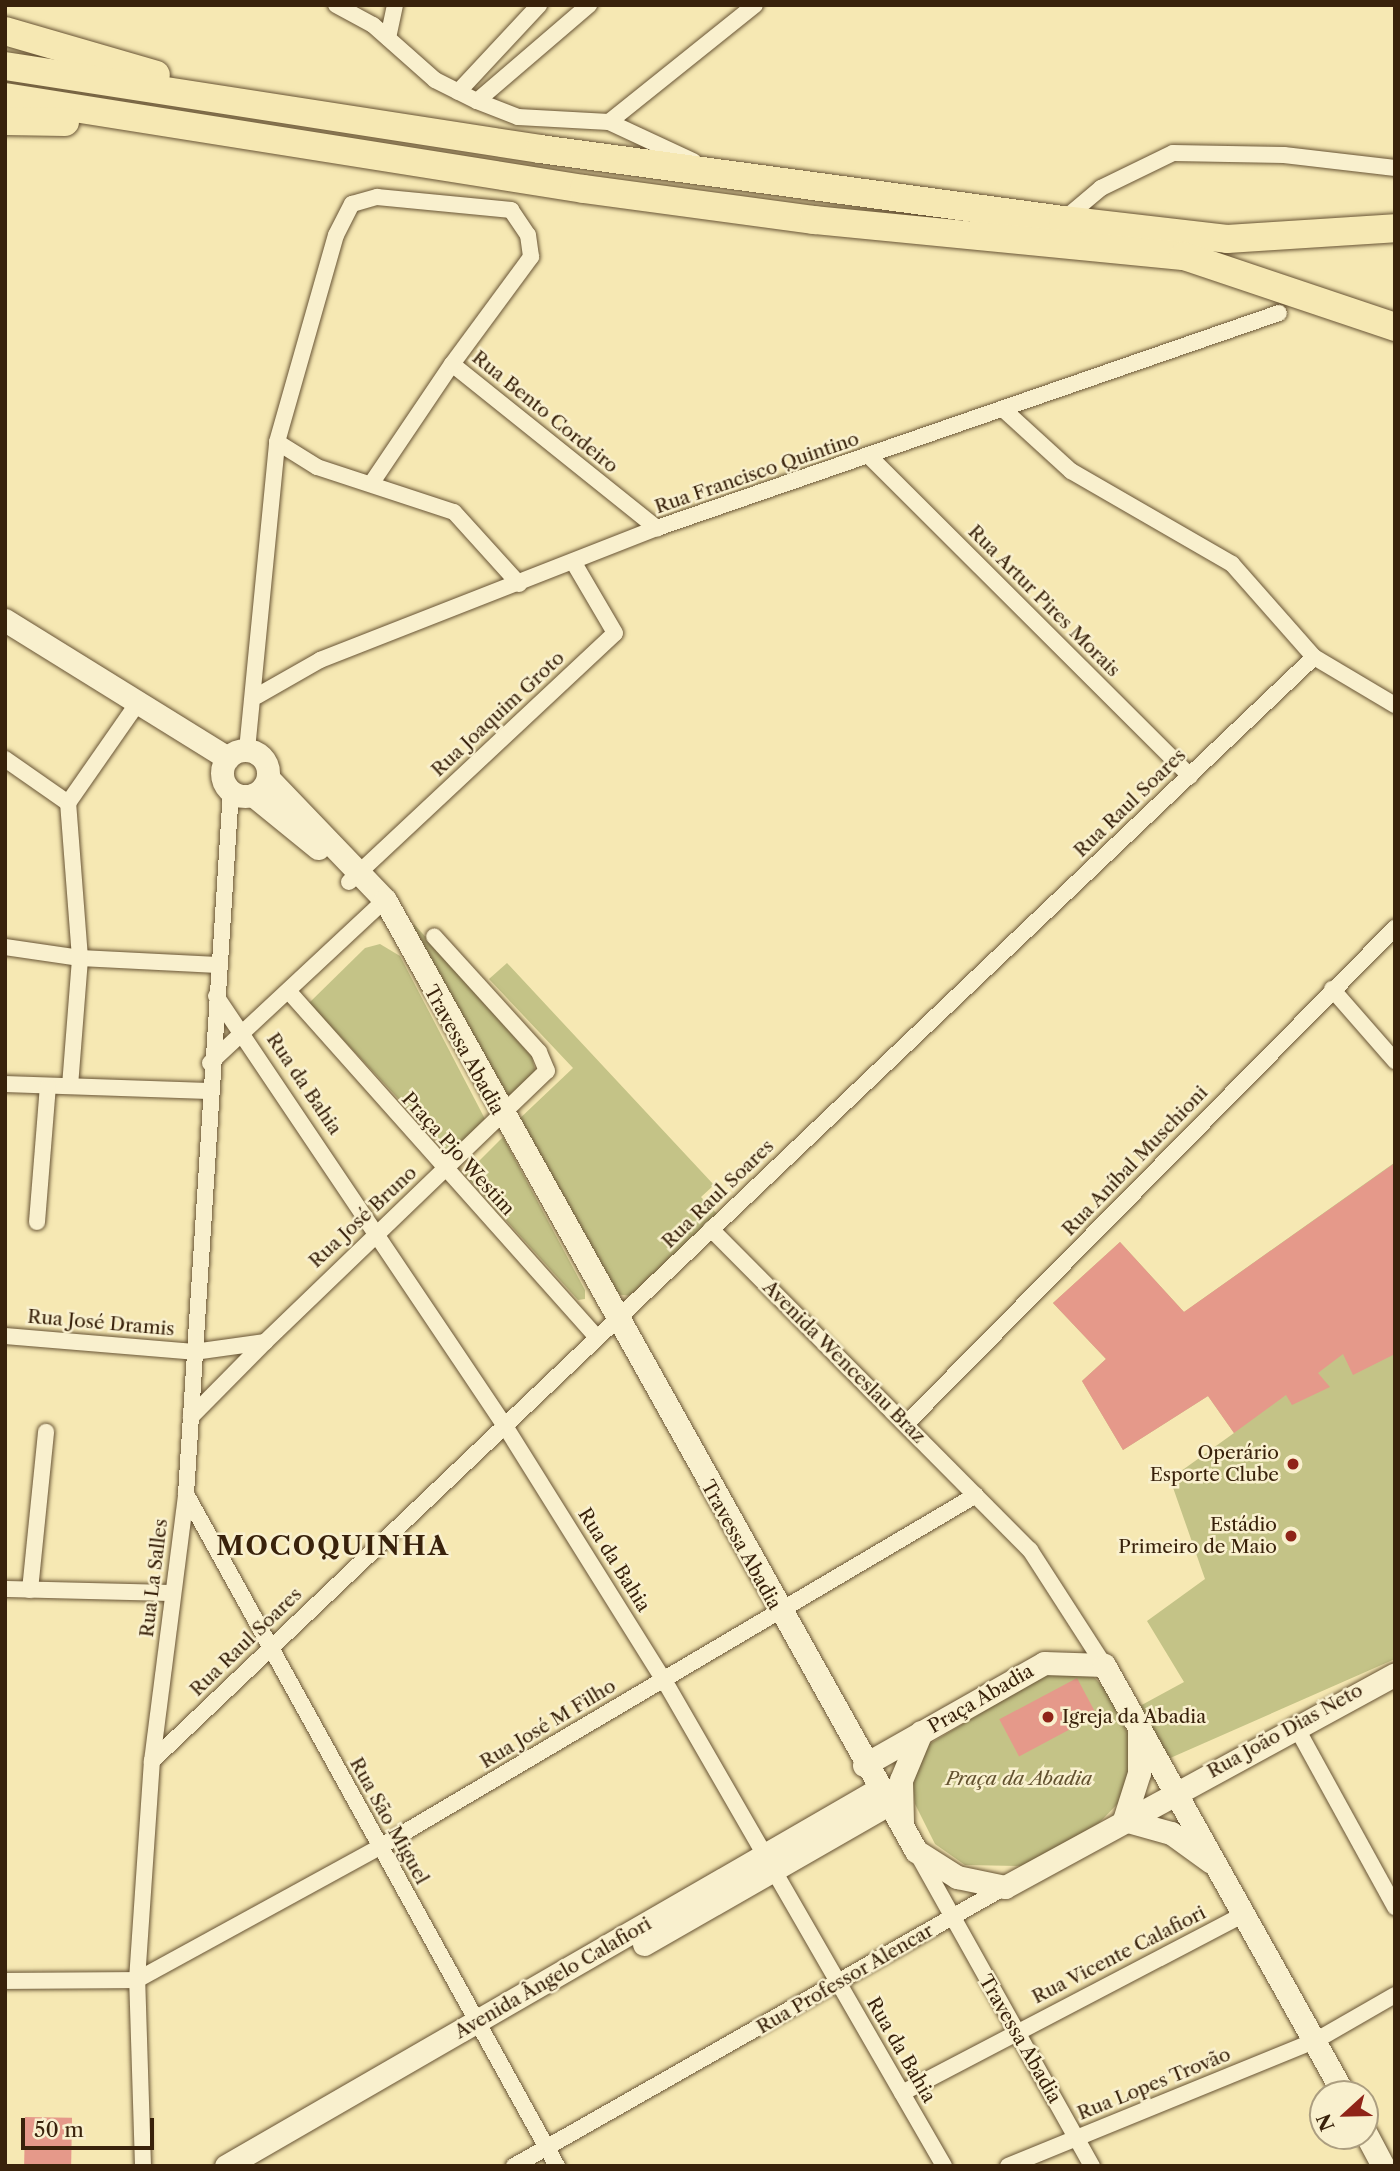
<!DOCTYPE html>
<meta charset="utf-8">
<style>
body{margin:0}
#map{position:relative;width:1400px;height:2171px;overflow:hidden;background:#f6e8b3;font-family:"Libre Caslon Text",serif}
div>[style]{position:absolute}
.green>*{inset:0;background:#c4c387}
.building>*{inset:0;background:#e5998a;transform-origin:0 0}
.roads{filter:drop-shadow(0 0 2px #685435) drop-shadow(0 0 2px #685435)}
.street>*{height:16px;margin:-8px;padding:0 8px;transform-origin:8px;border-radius:8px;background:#f9f0ce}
.secondary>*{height:23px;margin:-11.5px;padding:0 11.5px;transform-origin:11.5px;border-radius:11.5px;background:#f9f0ce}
.secondary>.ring{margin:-11.5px;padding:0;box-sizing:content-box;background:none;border:23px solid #f9f0ce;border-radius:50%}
.highway>*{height:28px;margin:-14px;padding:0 14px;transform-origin:14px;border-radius:14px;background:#f6e8b3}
.dots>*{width:19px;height:19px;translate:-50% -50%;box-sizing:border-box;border:4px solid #f9f0ce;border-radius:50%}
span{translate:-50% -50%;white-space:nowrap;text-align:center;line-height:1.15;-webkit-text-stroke:5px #f9f0ce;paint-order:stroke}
.street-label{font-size:19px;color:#39220b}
.poi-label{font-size:19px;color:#39220b}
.right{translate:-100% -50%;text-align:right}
.left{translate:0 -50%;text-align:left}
.park-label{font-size:19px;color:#635230;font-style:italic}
.district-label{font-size:26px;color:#39220b;font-weight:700;letter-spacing:2px}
.frame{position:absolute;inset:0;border:7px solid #39220b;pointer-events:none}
.north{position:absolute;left:1309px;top:2080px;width:70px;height:70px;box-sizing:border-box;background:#f9f0ce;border:2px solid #ac9e80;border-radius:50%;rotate:248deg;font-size:19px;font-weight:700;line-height:28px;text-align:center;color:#39220b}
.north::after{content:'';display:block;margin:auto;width:24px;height:32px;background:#8f2418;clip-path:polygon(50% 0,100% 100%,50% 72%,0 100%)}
.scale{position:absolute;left:21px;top:2118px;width:133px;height:32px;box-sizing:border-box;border:4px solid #39220b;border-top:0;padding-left:9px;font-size:21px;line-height:24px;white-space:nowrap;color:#39220b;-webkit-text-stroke:5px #f9f0ce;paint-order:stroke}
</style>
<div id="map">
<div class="green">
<div style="clip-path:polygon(414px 924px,532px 1057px,536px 1074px,509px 1097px,414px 935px)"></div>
<div style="clip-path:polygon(380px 944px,400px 956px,485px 1119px,450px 1154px,309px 1003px,365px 948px)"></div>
<div style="clip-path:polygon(507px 963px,714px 1185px,701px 1197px,718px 1215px,632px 1296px,614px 1294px,516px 1122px,573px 1068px,489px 979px)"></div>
<div style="clip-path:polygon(503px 1137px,585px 1290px,585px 1299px,578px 1300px,465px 1175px)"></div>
<div style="clip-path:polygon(1394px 1163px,1395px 1659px,1168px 1759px,1138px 1707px,1184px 1682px,1147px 1621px,1205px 1579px,1170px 1479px,1234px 1433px,1208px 1396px,1123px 1450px,1082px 1381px,1106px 1359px,1053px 1303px,1120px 1242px,1184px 1312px)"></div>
<div style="clip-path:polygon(1068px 1670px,1092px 1675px,1108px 1692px,1132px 1742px,1125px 1796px,1099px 1823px,1024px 1866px,965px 1865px,935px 1844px,915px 1804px,912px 1779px,921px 1749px,1045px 1675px)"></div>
</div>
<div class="building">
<div style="clip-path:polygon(1395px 1163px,1395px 1354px,1353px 1375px,1343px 1354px,1318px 1373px,1330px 1387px,1292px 1405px,1286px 1395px,1234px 1433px,1208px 1396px,1123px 1450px,1082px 1381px,1106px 1359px,1053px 1303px,1120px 1242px,1184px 1312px)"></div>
<div style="left:1077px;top:1678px;width:42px;height:88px;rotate:62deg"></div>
<div style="left:25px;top:2117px;width:47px;height:49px;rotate:1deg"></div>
</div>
<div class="roads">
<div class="street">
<div style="left:336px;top:5px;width:42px;rotate:28.4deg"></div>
<div style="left:373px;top:25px;width:83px;rotate:41.6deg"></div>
<div style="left:435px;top:80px;width:47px;rotate:26.6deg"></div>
<div style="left:477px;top:101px;width:44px;rotate:21.3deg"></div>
<div style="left:518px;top:117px;width:91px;rotate:3.1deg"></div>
<div style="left:609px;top:122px;width:93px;rotate:24.9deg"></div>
<div style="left:388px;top:38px;width:34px;rotate:-78deg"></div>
<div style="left:458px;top:92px;width:119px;rotate:-47deg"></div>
<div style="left:477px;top:101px;width:148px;rotate:-40.6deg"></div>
<div style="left:609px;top:122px;width:187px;rotate:-38.7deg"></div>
<div style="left:1063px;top:220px;width:50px;rotate:-40.1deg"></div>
<div style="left:1101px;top:188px;width:80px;rotate:-25.9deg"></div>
<div style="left:1173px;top:153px;width:111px;rotate:1deg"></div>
<div style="left:1284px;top:155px;width:112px;rotate:6.7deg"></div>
<div style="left:1003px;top:409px;width:92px;rotate:42.4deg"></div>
<div style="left:1071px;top:471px;width:186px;rotate:30deg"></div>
<div style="left:1232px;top:564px;width:124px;rotate:48.6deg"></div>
<div style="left:1314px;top:657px;width:94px;rotate:30.7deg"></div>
<div style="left:277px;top:442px;width:47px;rotate:32deg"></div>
<div style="left:317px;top:467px;width:144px;rotate:18.2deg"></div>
<div style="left:454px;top:512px;width:97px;rotate:47.9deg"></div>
<div style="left:870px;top:457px;width:452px;rotate:44.9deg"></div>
<div style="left:373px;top:481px;width:141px;rotate:-56deg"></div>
<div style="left:452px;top:364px;width:263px;rotate:38.7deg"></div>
<div style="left:257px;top:696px;width:73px;rotate:-29.7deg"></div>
<div style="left:320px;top:660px;width:362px;rotate:-21.4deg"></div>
<div style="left:657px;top:528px;width:658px;rotate:-19.07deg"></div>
<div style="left:247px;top:750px;width:309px;rotate:-84.4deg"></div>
<div style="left:277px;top:442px;width:215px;rotate:-74.1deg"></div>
<div style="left:336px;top:235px;width:35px;rotate:-63deg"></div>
<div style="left:352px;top:204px;width:26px;rotate:-16deg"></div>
<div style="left:377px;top:197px;width:135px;rotate:5.5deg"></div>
<div style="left:511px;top:210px;width:30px;rotate:56deg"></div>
<div style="left:528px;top:235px;width:22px;rotate:82deg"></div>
<div style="left:531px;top:257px;width:133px;rotate:126.4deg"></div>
<div style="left:5px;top:759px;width:77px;rotate:34.9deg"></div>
<div style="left:349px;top:882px;width:364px;rotate:-43.1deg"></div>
<div style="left:615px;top:633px;width:81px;rotate:-120.4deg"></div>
<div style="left:5px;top:947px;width:76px;rotate:8.3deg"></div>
<div style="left:80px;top:958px;width:138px;rotate:2.9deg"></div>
<div style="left:1332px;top:989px;width:96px;rotate:48.8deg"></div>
<div style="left:291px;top:994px;width:460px;rotate:48.3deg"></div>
<div style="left:216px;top:996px;width:518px;rotate:56.1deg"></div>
<div style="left:505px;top:1426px;width:300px;rotate:58deg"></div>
<div style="left:664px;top:1680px;width:561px;rotate:60.05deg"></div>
<div style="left:210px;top:1063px;width:239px;rotate:-43deg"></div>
<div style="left:5px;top:1084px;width:203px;rotate:2deg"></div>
<div style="left:70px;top:1086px;width:128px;rotate:-85.5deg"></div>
<div style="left:80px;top:958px;width:155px;rotate:-94.4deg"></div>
<div style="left:68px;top:803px;width:121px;rotate:-55.1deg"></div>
<div style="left:37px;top:1222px;width:136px;rotate:-85.4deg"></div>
<div style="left:711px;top:1229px;width:453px;rotate:45.2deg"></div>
<div style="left:1030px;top:1550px;width:137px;rotate:57.2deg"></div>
<div style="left:5px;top:1336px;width:190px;rotate:4.8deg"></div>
<div style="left:194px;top:1352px;width:72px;rotate:-8deg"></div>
<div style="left:265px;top:1342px;width:391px;rotate:-43.9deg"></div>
<div style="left:547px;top:1071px;width:21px;rotate:-113deg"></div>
<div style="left:539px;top:1052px;width:156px;rotate:-132.2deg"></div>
<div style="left:191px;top:1417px;width:105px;rotate:-45.4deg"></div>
<div style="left:906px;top:1424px;width:697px;rotate:-45.41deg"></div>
<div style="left:186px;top:1494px;width:768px;rotate:61.1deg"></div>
<div style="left:5px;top:1589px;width:168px;rotate:1.4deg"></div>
<div style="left:30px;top:1590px;width:159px;rotate:-84.2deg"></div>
<div style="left:1295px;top:1725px;width:208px;rotate:61.2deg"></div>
<div style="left:152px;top:1761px;width:1603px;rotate:-43.53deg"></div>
<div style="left:917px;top:1853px;width:359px;rotate:60.8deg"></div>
<div style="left:5px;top:1981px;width:132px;rotate:-0.4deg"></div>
<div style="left:137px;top:1980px;width:275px;rotate:-28.7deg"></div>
<div style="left:378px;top:1848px;width:694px;rotate:-30.55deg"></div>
<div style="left:902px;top:2093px;width:387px;rotate:-27.6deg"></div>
<div style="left:143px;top:2166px;width:186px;rotate:-91.8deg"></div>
<div style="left:137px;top:1980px;width:220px;rotate:-86.1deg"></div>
<div style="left:152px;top:1761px;width:269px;rotate:-82.7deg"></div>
<div style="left:186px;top:1494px;width:704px;rotate:-86.34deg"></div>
<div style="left:514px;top:2166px;width:565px;rotate:-29.61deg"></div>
<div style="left:1008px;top:2166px;width:331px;rotate:-22.2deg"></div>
<div style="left:1315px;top:2041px;width:92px;rotate:-29.9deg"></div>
</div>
<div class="secondary">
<div style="left:5px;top:620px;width:262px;rotate:31.8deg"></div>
<div class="ring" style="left:222px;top:750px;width:23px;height:23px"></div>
<div style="left:268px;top:778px;width:169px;rotate:46.2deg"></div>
<div style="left:385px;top:900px;width:1089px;rotate:60.82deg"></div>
<div style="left:916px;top:1851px;width:49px;rotate:32.4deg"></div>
<div style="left:957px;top:1877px;width:49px;rotate:11.8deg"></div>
<div style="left:1005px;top:1887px;width:444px;rotate:-28.6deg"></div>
<div style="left:253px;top:795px;width:84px;rotate:39.2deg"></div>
<div style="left:1139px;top:1724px;width:49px;rotate:90deg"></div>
<div style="left:1139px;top:1773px;width:49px;rotate:107.7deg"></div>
<div style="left:1124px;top:1820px;width:49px;rotate:15.5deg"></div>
<div style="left:1171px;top:1833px;width:49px;rotate:35.9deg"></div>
<div style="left:864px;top:1765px;width:207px;rotate:-29.5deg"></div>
<div style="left:1044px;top:1663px;width:60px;rotate:1.9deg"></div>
<div style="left:1104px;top:1665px;width:492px;rotate:60.8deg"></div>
<div style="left:902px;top:1822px;width:42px;rotate:-91.4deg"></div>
<div style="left:901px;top:1780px;width:52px;rotate:-67.4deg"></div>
<div style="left:644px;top:1944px;width:281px;rotate:-29.8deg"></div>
<div style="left:1365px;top:2132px;width:38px;rotate:62deg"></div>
<div style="left:226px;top:2166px;width:754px;rotate:-30deg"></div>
</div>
<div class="highway">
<div style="left:5px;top:31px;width:157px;rotate:16.2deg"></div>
<div style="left:5px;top:66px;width:541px;rotate:8.82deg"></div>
<div style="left:540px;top:149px;width:528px;rotate:7.73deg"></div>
<div style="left:1063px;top:220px;width:165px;rotate:6.6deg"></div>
<div style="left:1227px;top:239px;width:168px;rotate:-3.7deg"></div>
<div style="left:5px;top:97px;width:586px;rotate:9.03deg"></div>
<div style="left:584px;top:189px;width:232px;rotate:7.7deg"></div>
<div style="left:814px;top:220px;width:372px;rotate:5.6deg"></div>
<div style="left:1184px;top:256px;width:223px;rotate:18.6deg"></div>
<div style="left:5px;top:121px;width:60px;rotate:1deg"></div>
</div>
</div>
<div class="dots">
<div style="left:1293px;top:1464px;background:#8f2418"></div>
<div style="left:1291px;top:1536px;background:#8f2418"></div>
<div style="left:1048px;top:1717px;background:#8f2418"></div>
</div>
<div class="street-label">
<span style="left:545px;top:412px;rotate:39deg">Rua Bento Cordeiro</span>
<span style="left:757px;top:473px;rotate:-19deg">Rua Francisco Quintino</span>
<span style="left:1044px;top:601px;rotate:45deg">Rua Artur Pires Morais</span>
<span style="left:498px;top:714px;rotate:-43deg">Rua Joaquim Groto</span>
<span style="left:1130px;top:803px;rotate:-44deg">Rua Raul Soares</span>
<span style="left:464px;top:1050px;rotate:61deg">Travessa Abadia</span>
<span style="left:304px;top:1084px;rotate:56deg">Rua da Bahia</span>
<span style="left:458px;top:1154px;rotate:48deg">Praça Pjo Westim</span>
<span style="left:1135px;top:1161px;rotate:-46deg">Rua Aníbal Muschioni</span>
<span style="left:718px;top:1194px;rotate:-44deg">Rua Raul Soares</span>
<span style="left:363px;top:1217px;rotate:-43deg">Rua José Bruno</span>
<span style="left:101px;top:1323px;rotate:5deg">Rua José Dramis</span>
<span style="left:844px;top:1362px;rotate:45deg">Avenida Wenceslau Braz</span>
<span style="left:741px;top:1545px;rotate:61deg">Travessa Abadia</span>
<span style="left:614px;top:1560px;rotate:58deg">Rua da Bahia</span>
<span style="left:154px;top:1578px;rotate:-83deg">Rua La Salles</span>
<span style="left:246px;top:1642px;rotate:-44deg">Rua Raul Soares</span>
<span style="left:981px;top:1699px;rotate:-30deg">Praça Abadia</span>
<span style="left:548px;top:1724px;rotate:-31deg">Rua José M Filho</span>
<span style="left:1285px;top:1731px;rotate:-29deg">Rua João Dias Neto</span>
<span style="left:389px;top:1821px;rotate:61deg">Rua São Miguel</span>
<span style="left:1119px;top:1955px;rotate:-27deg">Rua Vicente Calafiori</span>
<span style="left:553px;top:1978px;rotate:-30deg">Avenida Ângelo Calafiori</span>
<span style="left:845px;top:1979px;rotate:-30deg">Rua Professor Alencar</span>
<span style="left:1020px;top:2039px;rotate:60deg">Travessa Abadia</span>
<span style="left:901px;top:2050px;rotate:60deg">Rua da Bahia</span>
<span style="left:1154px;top:2084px;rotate:-22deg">Rua Lopes Trovão</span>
</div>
<div class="poi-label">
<span class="right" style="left:1279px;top:1464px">Operário<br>Esporte Clube</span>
<span class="right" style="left:1277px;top:1536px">Estádio<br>Primeiro de Maio</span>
<span class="left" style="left:1062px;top:1717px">Igreja da Abadia</span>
</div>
<div class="park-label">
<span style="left:1019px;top:1779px">Praça da Abadia</span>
</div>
<div class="district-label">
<span style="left:333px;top:1547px">MOCOQUINHA</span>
</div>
<div class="frame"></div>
<div class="north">N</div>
<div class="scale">50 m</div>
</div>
